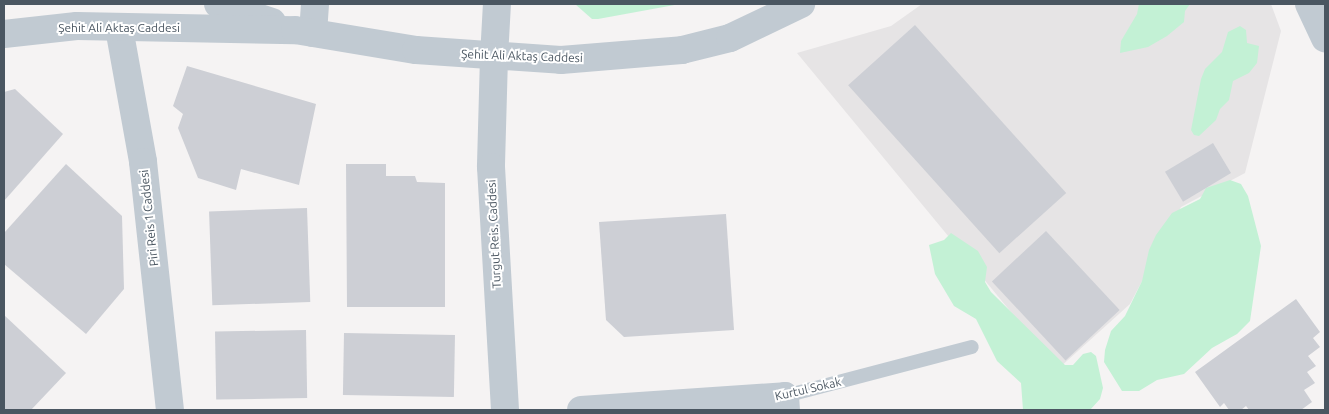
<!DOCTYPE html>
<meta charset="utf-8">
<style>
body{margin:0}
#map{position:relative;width:1329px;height:414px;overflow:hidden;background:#f5f3f3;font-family:Ubuntu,sans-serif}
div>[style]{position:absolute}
.education>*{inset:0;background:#e6e4e5}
.green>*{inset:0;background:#c3f1d5}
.building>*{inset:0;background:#cdcfd5;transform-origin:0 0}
.service>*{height:14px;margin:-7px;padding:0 7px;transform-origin:7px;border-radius:7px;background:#c1cad2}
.minor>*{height:28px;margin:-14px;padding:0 14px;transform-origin:14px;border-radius:14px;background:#c1cad2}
.tertiary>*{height:28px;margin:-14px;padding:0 14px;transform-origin:14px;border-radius:14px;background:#c1cad2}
span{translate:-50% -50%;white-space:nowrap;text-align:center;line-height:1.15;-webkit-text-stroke:4px #fff;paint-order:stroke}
.street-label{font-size:12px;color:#4a5661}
.frame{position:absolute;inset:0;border:5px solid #4a5661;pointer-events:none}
</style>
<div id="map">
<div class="education">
<div style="clip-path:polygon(922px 4px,1271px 4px,1281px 31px,1245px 173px,1181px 207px,1130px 304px,1058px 369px,797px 53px,891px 26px)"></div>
</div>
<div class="green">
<div style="clip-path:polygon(575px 4px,680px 4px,598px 19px,592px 19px)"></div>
<div style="clip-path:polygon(1139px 4px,1190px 4px,1185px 11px,1184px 22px,1167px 36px,1148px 47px,1120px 53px,1121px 41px,1137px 14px)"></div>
<div style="clip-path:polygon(1240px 26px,1246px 30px,1247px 43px,1259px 46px,1257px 63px,1249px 73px,1233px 81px,1229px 100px,1220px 109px,1216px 120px,1199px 136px,1194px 135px,1191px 130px,1201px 79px,1205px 69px,1222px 52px,1228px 32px)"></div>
<div style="clip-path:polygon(1230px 180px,1241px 184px,1248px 196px,1261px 246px,1250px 321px,1237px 334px,1212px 348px,1184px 374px,1157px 380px,1139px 391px,1122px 391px,1104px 362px,1105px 350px,1111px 331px,1125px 316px,1142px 281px,1149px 250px,1156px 235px,1172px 213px,1200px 199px,1206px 188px)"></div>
<div style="clip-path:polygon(951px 233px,978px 251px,987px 267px,985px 282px,991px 292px,1065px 365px,1073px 365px,1083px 354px,1091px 352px,1096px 356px,1103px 388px,1100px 399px,1090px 410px,1023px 410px,1021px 383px,997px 361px,976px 319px,954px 306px,935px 274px,929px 245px,944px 240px)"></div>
</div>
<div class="building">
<div style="left:915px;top:25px;width:226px;height:90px;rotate:48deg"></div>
<div style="clip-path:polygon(187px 66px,316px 104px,299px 185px,241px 169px,236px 190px,198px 178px,178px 128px,183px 114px,173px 106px)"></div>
<div style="clip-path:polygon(15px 89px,63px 134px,4px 201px,4px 92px)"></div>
<div style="left:1213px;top:143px;width:35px;height:56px;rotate:59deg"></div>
<div style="clip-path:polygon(66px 164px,122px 216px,124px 289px,86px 334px,4px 264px,4px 233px)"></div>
<div style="clip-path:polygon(346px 164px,386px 164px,386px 176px,415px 176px,417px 182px,445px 183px,445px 307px,347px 307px)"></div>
<div style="left:307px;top:208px;width:94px;height:98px;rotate:88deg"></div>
<div style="clip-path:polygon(726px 214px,734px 330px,624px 337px,606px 320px,599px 222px)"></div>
<div style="left:1046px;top:231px;width:108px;height:74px;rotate:47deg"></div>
<div style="clip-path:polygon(1296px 299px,1320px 332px,1313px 338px,1320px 347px,1308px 356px,1316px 366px,1307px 372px,1315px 383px,1304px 390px,1312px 402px,1301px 410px,1249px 410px,1246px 406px,1241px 410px,1229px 410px,1224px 403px,1220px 407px,1195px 372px)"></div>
<div style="clip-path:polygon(4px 315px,66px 373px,31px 410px,4px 410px)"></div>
<div style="left:306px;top:330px;width:68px;height:91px;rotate:89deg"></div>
<div style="left:344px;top:333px;width:111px;height:62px;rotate:1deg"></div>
</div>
<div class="service">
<div style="left:785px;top:396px;width:193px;rotate:-14.7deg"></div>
</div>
<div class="minor">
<div style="left:313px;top:33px;width:29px;rotate:-86deg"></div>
<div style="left:494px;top:57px;width:53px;rotate:-86.8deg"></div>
<div style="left:581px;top:410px;width:204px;rotate:-3.9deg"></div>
<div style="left:785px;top:396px;width:14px;rotate:86deg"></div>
</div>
<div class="tertiary">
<div style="left:218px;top:4px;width:57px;rotate:18.4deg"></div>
<div style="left:1309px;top:4px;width:38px;rotate:65deg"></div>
<div style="left:119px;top:28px;width:136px;rotate:79.8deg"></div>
<div style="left:143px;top:162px;width:249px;rotate:83.8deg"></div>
<div style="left:4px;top:34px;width:73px;rotate:-6.3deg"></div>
<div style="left:77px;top:26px;width:218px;rotate:1.1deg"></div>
<div style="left:295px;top:30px;width:123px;rotate:9.4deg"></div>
<div style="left:416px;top:50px;width:145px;rotate:3.9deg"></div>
<div style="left:561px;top:60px;width:121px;rotate:-4.7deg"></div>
<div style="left:682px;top:50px;width:49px;rotate:-14deg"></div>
<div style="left:730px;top:38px;width:79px;rotate:-25.6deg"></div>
<div style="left:494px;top:57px;width:110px;rotate:91.6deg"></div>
<div style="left:491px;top:167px;width:243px;rotate:86.7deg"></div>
</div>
<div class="street-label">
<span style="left:119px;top:28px">Şehit Ali Aktaş Caddesi</span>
<span style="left:522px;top:56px;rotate:2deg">Şehit Ali Aktaş Caddesi</span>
<span style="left:149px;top:218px;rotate:-96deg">Piri Reis 1 Caddesi</span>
<span style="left:494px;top:234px;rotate:-93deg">Turgut Reis. Caddesi</span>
<span style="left:808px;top:389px;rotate:-13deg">Kurtul Sokak</span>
</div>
<div class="frame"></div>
</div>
